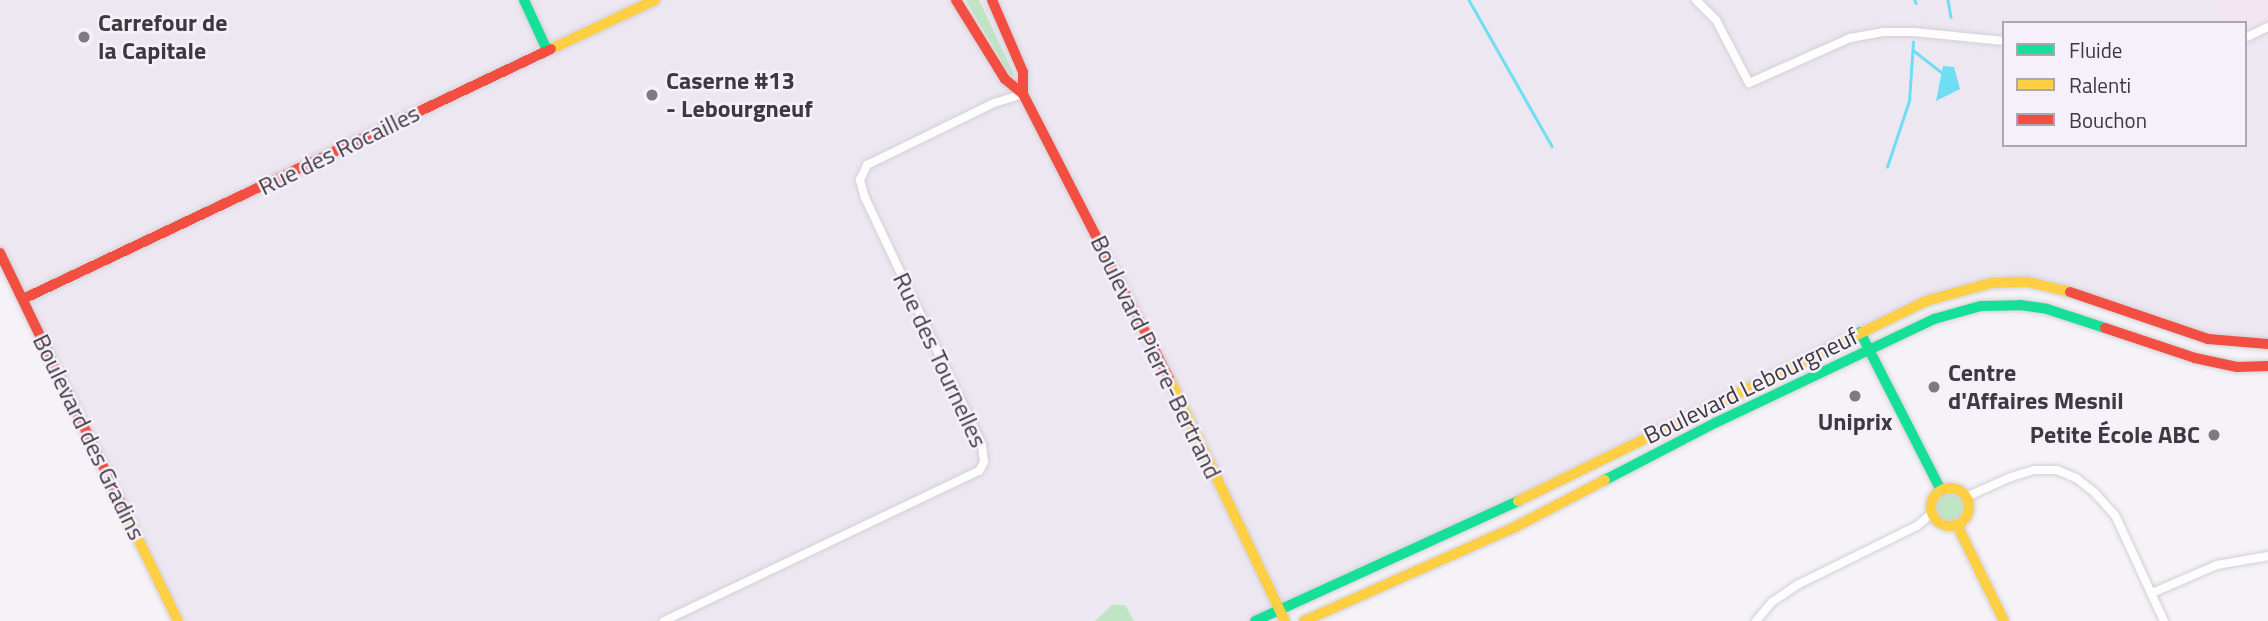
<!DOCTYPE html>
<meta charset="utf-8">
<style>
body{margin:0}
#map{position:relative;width:2268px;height:621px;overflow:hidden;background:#f6f3f8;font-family:"Titillium Web",sans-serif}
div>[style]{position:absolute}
.commercial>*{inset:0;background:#f3e6f0}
.built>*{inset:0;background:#ede7f2}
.green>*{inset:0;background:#bfe5c5}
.round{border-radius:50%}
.water>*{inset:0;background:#6fddf2}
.stream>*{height:2.5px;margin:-1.25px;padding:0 1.25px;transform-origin:1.25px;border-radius:1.25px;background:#6fddf2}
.roads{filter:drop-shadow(0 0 2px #d3d0d5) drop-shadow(0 0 2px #d3d0d5)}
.street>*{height:8px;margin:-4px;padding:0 4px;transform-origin:4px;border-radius:4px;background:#fefdfe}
.fast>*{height:10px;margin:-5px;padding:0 5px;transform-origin:5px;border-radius:5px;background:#16e098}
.slow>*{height:10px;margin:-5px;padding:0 5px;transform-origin:5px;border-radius:5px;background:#ffcf43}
.slow>.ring{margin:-5px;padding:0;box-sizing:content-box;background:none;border:10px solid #ffcf43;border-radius:50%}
.jam>*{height:10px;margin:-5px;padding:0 5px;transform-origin:5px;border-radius:5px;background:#f24e42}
.dots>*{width:19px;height:19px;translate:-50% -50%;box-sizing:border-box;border:4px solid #f6f0fb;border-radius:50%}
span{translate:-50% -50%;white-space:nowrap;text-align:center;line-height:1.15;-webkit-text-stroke:5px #f6f0fb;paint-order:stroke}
.poi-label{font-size:24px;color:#3c3a3e;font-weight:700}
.left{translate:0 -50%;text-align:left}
.right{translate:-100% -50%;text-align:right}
.street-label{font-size:24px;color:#3c3a3e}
.legend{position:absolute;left:2002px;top:21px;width:245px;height:126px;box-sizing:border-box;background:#f6f0fb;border:2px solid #aca7af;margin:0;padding:9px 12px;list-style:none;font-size:21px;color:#3c3a3e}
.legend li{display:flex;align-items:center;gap:14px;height:35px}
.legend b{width:35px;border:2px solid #aca7af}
</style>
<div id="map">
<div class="commercial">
<div style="clip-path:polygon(2215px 0,2268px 0,2268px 28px,2245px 40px,2245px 23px,2229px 23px)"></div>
</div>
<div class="built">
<div style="clip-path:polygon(0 0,2216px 0,2229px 23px,2004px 23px,2004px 145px,2245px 145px,2245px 38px,2268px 28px,2268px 344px,2208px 338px,2069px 291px,1991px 283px,1926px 301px,1505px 507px,1255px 621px,178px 621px,0 253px)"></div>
</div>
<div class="green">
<div style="clip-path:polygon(966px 0,979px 0,1015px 76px,1010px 76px)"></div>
<div class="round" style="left:1930px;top:489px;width:38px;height:38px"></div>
<div style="clip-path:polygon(1112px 605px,1125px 605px,1134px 621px,1095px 621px)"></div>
</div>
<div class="water">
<div style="clip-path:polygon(1943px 66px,1954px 67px,1960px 89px,1936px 101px)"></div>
</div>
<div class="stream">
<div style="left:1469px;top:0;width:168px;rotate:60.4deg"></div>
<div style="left:1915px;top:0;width:3px;rotate:72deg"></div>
<div style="left:1948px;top:0;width:17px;rotate:80deg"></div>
<div style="left:1913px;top:50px;width:36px;rotate:38deg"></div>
<div style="left:1887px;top:167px;width:70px;rotate:-71.6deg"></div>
<div style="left:1909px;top:101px;width:59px;rotate:-86.1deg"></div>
</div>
<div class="roads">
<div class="street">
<div style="left:1696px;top:0;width:28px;rotate:45deg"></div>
<div style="left:1716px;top:20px;width:71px;rotate:62.4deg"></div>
<div style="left:1749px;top:83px;width:111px;rotate:-24deg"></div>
<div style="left:1850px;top:38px;width:35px;rotate:-10deg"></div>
<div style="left:1884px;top:32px;width:30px"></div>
<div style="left:1914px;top:32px;width:90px;rotate:5.7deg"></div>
<div style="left:2245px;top:38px;width:25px;rotate:-26deg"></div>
<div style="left:1966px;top:497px;width:49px;rotate:-24deg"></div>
<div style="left:2011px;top:477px;width:24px;rotate:-17deg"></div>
<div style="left:2034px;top:470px;width:23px"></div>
<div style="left:2057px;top:470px;width:21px;rotate:23deg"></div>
<div style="left:2076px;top:478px;width:23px;rotate:38deg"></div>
<div style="left:2094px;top:492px;width:31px;rotate:48deg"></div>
<div style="left:2115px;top:515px;width:117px;rotate:65.2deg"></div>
<div style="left:2152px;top:593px;width:71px;rotate:-23.3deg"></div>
<div style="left:2217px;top:565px;width:52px;rotate:-10deg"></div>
<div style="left:664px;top:621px;width:349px;rotate:-25.5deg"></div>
<div style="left:979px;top:471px;width:10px;rotate:-61deg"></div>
<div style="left:984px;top:462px;width:17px;rotate:-97deg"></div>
<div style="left:982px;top:445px;width:273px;rotate:-115.3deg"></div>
<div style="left:865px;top:198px;width:19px;rotate:-106deg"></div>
<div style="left:860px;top:180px;width:17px;rotate:-65deg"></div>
<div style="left:867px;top:165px;width:141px;rotate:-26deg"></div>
<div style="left:994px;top:103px;width:30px;rotate:-17deg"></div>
<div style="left:1756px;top:621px;width:25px;rotate:-50deg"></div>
<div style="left:1772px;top:602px;width:32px;rotate:-34deg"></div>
<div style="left:1799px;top:584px;width:131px;rotate:-26.2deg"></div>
<div style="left:1917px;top:526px;width:18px;rotate:-41deg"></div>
</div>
<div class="fast">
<div style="left:524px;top:0;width:55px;rotate:65.3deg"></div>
<div style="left:1860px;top:332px;width:178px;rotate:62.9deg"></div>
<div style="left:1605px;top:480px;width:124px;rotate:-27.4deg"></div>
<div style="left:1715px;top:423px;width:242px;rotate:-25.4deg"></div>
<div style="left:1934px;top:319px;width:49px;rotate:-15.5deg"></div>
<div style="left:1981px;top:306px;width:39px;rotate:-1deg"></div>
<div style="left:2020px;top:305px;width:27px;rotate:8deg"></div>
<div style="left:2047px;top:309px;width:61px;rotate:18.1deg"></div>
<div style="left:1255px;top:621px;width:289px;rotate:-24.5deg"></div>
</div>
<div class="slow">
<div style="left:551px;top:49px;width:115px;rotate:-25.2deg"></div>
<div style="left:1169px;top:378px;width:269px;rotate:64.5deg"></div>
<div class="ring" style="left:1931px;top:488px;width:28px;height:28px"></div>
<div style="left:1518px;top:501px;width:454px;rotate:-26.1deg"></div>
<div style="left:1926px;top:301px;width:67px;rotate:-15.5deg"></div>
<div style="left:1991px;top:283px;width:37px;rotate:-2deg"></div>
<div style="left:2028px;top:282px;width:43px;rotate:13.4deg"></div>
<div style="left:124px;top:510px;width:123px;rotate:64.1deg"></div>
<div style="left:1957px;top:525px;width:107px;rotate:63.9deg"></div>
<div style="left:1304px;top:621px;width:233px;rotate:-24deg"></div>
<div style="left:1517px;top:526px;width:99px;rotate:-27.6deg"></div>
</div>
<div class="jam">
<div style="left:956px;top:0;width:93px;rotate:58.2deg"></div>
<div style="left:1005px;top:79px;width:23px;rotate:40deg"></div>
<div style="left:1023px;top:94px;width:319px;rotate:62.8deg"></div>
<div style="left:992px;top:0;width:78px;rotate:66.7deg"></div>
<div style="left:1023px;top:72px;width:22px;rotate:90deg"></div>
<div style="left:0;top:253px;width:285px;rotate:64.2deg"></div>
<div style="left:2070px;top:292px;width:146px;rotate:18.8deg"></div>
<div style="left:2208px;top:339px;width:60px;rotate:4.8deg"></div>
<div style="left:23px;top:299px;width:584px;rotate:-25.34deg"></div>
<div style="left:2105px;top:328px;width:95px;rotate:18.4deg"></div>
<div style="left:2195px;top:358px;width:43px;rotate:12.1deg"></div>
<div style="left:2237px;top:367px;width:31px;rotate:-2deg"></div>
</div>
</div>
<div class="dots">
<div style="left:84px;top:37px;background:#7d7b7f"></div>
<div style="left:652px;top:95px;background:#7d7b7f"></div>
<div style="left:1934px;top:387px;background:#7d7b7f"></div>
<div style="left:1855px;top:396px;background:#7d7b7f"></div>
<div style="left:2214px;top:435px;background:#7d7b7f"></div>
</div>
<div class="poi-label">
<span class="left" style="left:98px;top:37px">Carrefour de<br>la Capitale</span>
<span class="left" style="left:666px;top:95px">Caserne #13<br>- Lebourgneuf</span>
<span class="left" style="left:1948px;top:387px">Centre<br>d'Affaires Mesnil</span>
<span style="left:1855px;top:422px">Uniprix</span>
<span class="right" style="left:2200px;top:435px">Petite École ABC</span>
</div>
<div class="street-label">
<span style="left:339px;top:150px;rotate:-26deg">Rue des Rocailles</span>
<span style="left:1156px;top:357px;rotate:64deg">Boulevard Pierre-Bertrand</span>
<span style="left:940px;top:360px;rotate:65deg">Rue des Tournelles</span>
<span style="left:1751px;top:386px;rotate:-26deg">Boulevard Lebourgneuf</span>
<span style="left:89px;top:437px;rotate:64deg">Boulevard des Gradins</span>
</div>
<ul class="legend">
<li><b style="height:9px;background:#16e098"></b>Fluide</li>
<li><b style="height:9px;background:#ffcf43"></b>Ralenti</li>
<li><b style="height:9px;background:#f24e42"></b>Bouchon</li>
</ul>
</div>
